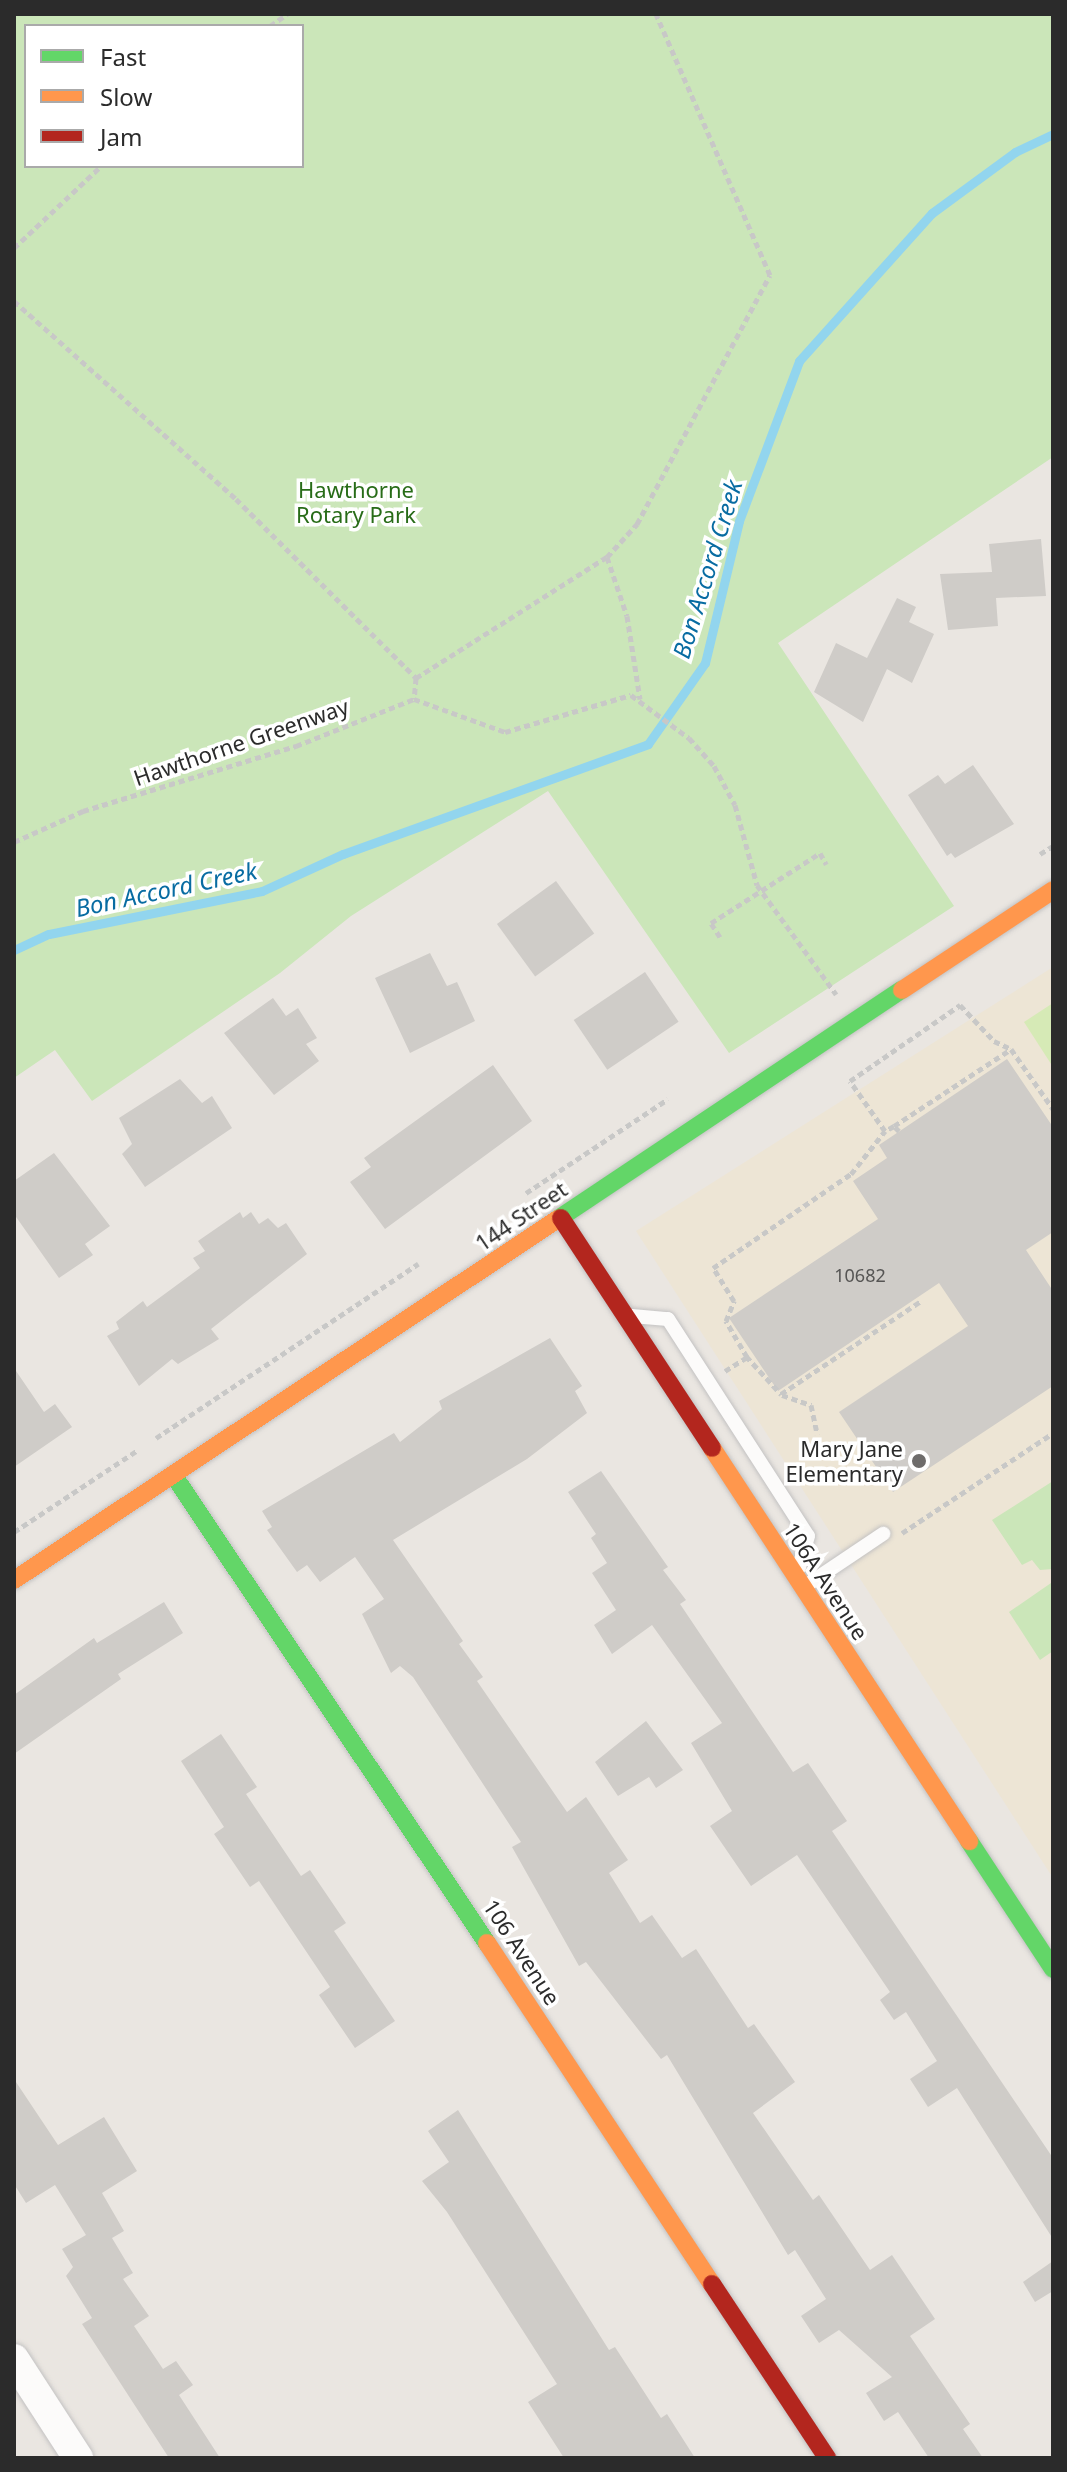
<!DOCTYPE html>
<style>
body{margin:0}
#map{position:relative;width:1067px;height:2472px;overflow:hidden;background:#eae6e1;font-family:"Noto Sans",sans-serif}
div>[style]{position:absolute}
.education>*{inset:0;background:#ede5d5}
.green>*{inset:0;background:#cbe6b9}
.pitch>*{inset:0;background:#d6eab6}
.stream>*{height:9px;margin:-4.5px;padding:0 4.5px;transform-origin:4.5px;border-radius:4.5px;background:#92d5ee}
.building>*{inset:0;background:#cfccc8;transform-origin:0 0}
.path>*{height:5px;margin-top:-2.5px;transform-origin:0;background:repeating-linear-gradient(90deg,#c8c8c7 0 6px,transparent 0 10px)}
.roads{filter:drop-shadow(0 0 2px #c3c2c2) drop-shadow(0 0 2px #c3c2c2)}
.lane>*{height:14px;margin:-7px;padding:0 7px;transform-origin:7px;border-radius:7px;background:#fcfbfa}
.street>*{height:30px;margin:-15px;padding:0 15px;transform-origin:15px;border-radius:15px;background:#fcfbfa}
.fast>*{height:18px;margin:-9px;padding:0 9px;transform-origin:9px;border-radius:9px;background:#63d668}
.slow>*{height:18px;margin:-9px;padding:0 9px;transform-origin:9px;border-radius:9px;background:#ff974d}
.jam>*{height:18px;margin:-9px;padding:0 9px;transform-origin:9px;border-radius:9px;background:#b3261e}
.dots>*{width:22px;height:22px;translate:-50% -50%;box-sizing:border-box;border:4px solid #fff;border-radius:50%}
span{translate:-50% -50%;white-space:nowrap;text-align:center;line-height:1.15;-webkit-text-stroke:7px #fff;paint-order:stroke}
.number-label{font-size:18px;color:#565554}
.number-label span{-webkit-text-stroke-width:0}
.park-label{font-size:22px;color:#286c18}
.street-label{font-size:22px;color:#2b2b2b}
.poi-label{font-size:22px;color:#2b2b2b}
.right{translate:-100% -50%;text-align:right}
.water-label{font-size:24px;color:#086ca2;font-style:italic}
.frame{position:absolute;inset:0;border:16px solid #2b2b2b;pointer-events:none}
.legend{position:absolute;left:24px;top:24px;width:280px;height:144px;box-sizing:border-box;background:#fff;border:2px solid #aaa;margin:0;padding:10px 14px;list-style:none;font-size:24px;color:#2b2b2b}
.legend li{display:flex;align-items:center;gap:16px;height:40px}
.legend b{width:40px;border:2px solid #aaa}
</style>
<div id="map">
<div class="education">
<div style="clip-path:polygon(1053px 967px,1053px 1878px,636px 1231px)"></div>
</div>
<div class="green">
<div style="clip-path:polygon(evenodd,14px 14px,1053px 14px,1053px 457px,778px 643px,954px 906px,729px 1053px,548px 791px,351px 916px,280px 973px,92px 1101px,55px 1050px,14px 1078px,14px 14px,26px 26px,302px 26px,302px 166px,26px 166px,26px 26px)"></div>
<div style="clip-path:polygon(1053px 1481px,1053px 1569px,1040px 1570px,1032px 1560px,1022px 1565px,992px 1520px)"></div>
<div style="clip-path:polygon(1051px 1583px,1053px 1651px,1040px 1660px,1009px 1612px)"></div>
</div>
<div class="pitch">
<div style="clip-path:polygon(1053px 1003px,1053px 1067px,1024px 1022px)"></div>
</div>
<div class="stream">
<div style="left:14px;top:950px;width:38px;rotate:-25deg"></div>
<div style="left:49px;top:934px;width:217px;rotate:-11.4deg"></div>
<div style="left:262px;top:891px;width:89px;rotate:-24.6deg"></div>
<div style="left:343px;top:854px;width:324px;rotate:-19.8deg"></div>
<div style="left:648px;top:744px;width:99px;rotate:-54.9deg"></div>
<div style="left:705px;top:663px;width:146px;rotate:-76.5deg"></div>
<div style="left:739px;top:521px;width:171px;rotate:-69.4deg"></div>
<div style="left:799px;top:361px;width:199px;rotate:-48.1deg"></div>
<div style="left:932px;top:213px;width:103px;rotate:-36.3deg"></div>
<div style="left:1015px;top:152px;width:42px;rotate:-25.3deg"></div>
</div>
<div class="building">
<div style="clip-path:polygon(1041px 539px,1046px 596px,996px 598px,998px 626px,948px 630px,940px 574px,992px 572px,989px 544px)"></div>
<div style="clip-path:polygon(897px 598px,916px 607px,909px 622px,934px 634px,912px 683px,887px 669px,863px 722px,814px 692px,836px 643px,867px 658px)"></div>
<div style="clip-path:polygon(973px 765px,1014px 824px,955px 858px,951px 853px,947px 856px,908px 795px,938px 775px,945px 784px)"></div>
<div style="left:556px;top:881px;width:65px;height:73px;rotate:54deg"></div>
<div style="clip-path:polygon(430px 953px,447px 986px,457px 982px,475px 1021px,410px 1053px,375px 978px)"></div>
<div style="left:645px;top:972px;width:60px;height:86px;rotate:56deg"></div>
<div style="clip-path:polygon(273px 998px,286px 1016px,298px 1008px,317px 1038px,306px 1044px,319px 1061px,274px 1095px,224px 1033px)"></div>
<div style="clip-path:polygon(1007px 1059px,1053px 1127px,1053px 1232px,1026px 1250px,1053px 1291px,1053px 1386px,893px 1492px,839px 1412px,968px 1326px,939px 1283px,778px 1391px,729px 1318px,878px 1219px,853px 1181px,887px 1158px,879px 1145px)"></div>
<div style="clip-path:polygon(493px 1065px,532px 1121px,385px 1229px,350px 1182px,371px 1167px,364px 1158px)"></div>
<div style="clip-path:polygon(180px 1079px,202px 1103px,212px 1096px,232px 1128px,145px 1187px,122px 1154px,132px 1144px,119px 1118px)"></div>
<div style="clip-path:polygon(54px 1153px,110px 1226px,85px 1244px,93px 1255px,59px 1278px,14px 1214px,14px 1181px)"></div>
<div style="clip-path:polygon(240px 1212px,243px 1218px,251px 1212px,259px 1224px,268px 1218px,278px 1228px,286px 1223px,307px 1254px,211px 1329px,219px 1339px,178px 1364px,172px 1359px,139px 1386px,107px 1336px,119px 1329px,116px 1322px,143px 1301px,147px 1307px,200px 1268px,193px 1258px,205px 1251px,198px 1241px)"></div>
<div style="clip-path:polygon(550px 1338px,582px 1386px,575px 1391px,587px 1413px,527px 1459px,393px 1540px,463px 1641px,459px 1644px,483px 1677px,477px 1681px,567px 1812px,586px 1797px,628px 1860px,609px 1873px,640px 1923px,652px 1915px,682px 1958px,696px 1949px,748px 2028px,754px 2024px,795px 2082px,753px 2113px,813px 2200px,819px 2195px,870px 2270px,892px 2255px,935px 2319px,910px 2336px,970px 2424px,963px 2429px,983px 2458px,929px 2458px,898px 2412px,884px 2421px,866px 2393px,892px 2377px,839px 2330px,819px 2343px,801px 2316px,826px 2299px,795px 2250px,788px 2255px,667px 2055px,661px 2059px,586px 1962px,579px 1966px,512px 1847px,521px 1842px,413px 1677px,400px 1666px,391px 1673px,362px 1614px,384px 1599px,355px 1557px,320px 1582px,307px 1565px,297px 1572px,267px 1530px,272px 1527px,262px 1511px,394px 1433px,400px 1442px,442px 1409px,439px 1401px)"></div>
<div style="clip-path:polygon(14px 1368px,44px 1412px,55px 1404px,72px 1427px,14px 1467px)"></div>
<div style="clip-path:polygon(601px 1471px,668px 1567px,663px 1570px,686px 1600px,680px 1604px,793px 1772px,808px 1763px,847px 1821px,832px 1831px,1053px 2158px,1053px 2239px,957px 2088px,928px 2107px,910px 2079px,937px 2061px,906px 2012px,894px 2020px,880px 2000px,890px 1992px,797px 1855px,751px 1886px,710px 1826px,732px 1811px,691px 1743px,722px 1723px,652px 1625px,612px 1654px,594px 1625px,616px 1610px,592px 1573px,607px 1563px,591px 1538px,596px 1534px,568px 1492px)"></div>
<div style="clip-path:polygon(164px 1602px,183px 1633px,118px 1674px,121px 1679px,14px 1754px,14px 1695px,94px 1638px,97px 1643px)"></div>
<div style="clip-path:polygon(646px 1721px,683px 1770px,656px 1788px,649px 1777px,618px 1796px,595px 1762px)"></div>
<div style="clip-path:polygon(221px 1734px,257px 1787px,246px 1794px,301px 1876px,310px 1870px,346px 1923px,334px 1931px,395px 2021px,355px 2048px,319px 1995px,330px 1987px,259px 1881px,250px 1887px,214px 1834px,224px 1827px,181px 1761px)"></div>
<div style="clip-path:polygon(14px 2079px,58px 2145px,104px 2117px,137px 2171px,102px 2193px,124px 2231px,112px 2238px,133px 2273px,123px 2279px,149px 2316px,134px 2326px,163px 2369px,176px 2361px,193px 2385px,179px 2395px,220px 2458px,169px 2458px,82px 2324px,92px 2318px,66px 2276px,73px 2267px,62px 2249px,86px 2235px,55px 2185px,26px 2203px,14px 2184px)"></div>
<div style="clip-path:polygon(458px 2110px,609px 2350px,615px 2347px,661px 2418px,667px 2414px,695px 2458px,564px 2458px,528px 2402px,557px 2384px,447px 2212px,422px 2181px,449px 2162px,428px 2131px)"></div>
<div style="clip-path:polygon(1053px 2261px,1053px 2291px,1035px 2302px,1023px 2282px)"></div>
</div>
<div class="path">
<div style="left:270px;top:26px;width:21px;rotate:-35deg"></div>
<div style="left:14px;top:248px;width:120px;rotate:-43.3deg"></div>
<div style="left:14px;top:301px;width:297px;rotate:41.7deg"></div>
<div style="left:236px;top:499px;width:254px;rotate:44.8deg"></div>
<div style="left:416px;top:678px;width:21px;rotate:95deg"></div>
<div style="left:607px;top:557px;width:62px;rotate:71.3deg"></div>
<div style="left:627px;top:616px;width:84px;rotate:81.1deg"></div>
<div style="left:416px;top:678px;width:226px;rotate:-32.4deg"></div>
<div style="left:607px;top:557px;width:45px;rotate:-47.7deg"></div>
<div style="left:637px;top:524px;width:282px;rotate:-61.9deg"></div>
<div style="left:770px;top:275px;width:285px;rotate:-113.6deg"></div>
<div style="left:14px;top:842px;width:76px;rotate:-24.2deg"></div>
<div style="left:83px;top:811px;width:223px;rotate:-17deg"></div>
<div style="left:296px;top:746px;width:127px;rotate:-21.7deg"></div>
<div style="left:414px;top:699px;width:97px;rotate:19.9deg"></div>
<div style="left:505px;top:732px;width:131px;rotate:-16.4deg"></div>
<div style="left:631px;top:695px;width:72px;rotate:36.6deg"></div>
<div style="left:689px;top:738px;width:38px;rotate:48deg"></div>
<div style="left:714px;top:766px;width:44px;rotate:61.7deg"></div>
<div style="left:735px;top:805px;width:83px;rotate:74.6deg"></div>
<div style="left:757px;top:885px;width:135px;rotate:54.1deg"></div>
<div style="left:1040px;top:854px;width:15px;rotate:-32deg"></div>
<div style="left:720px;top:937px;width:17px;rotate:-123deg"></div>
<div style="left:711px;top:923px;width:130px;rotate:-32.7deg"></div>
<div style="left:820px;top:853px;width:13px;rotate:61deg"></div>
<div style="left:894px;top:1126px;width:140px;rotate:-33.3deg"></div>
<div style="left:899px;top:1131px;width:7px;rotate:-135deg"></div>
<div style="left:894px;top:1126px;width:10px;rotate:151deg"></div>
<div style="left:885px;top:1131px;width:61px;rotate:-125deg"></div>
<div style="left:850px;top:1081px;width:134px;rotate:-34.6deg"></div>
<div style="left:960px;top:1005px;width:50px;rotate:46.6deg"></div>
<div style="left:994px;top:1041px;width:19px;rotate:25deg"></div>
<div style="left:1011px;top:1049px;width:73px;rotate:55deg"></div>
<div style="left:526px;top:1193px;width:170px;rotate:-33.5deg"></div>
<div style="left:746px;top:1356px;width:52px;rotate:47.4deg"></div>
<div style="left:781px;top:1394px;width:168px;rotate:-33.6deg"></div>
<div style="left:725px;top:1371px;width:26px;rotate:-32deg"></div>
<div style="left:747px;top:1357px;width:42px;rotate:-120.3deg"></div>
<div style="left:726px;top:1321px;width:22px;rotate:-68deg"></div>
<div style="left:734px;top:1301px;width:39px;rotate:-122deg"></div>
<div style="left:713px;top:1268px;width:167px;rotate:-34.3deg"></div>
<div style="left:851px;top:1174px;width:55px;rotate:-51.7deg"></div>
<div style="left:782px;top:1395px;width:31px;rotate:19deg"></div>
<div style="left:811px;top:1405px;width:30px;rotate:78deg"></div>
<div style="left:156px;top:1438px;width:315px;rotate:-33.6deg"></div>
<div style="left:14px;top:1532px;width:149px;rotate:-33.5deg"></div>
<div style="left:902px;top:1533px;width:181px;rotate:-33.5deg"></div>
</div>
<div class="roads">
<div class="lane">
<div style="left:632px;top:1316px;width:36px;rotate:5deg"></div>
<div style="left:668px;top:1319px;width:258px;rotate:57.2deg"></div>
<div style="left:808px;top:1536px;width:33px;rotate:106deg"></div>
<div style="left:807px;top:1585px;width:92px;rotate:-33.9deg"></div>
</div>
<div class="street">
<div style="left:14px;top:2359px;width:118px;rotate:57.1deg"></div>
</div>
<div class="fast">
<div style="left:558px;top:1219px;width:413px;rotate:-33.7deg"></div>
<div style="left:174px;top:1476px;width:562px;rotate:56.17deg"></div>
<div style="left:969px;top:1841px;width:153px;rotate:56.7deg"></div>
</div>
<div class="slow">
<div style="left:902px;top:990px;width:181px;rotate:-33.5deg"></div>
<div style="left:712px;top:1448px;width:470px;rotate:56.8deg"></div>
<div style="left:14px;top:1580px;width:653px;rotate:-33.57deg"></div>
<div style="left:487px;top:1943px;width:409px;rotate:56.6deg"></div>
</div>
<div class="jam">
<div style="left:561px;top:1218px;width:275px;rotate:56.7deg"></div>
<div style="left:712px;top:2284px;width:209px;rotate:56.5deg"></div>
</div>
</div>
<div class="dots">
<div style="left:919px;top:1461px;background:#6e6c6b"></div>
</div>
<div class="number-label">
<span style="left:860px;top:1275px">10682</span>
</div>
<div class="park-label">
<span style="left:356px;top:502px">Hawthorne<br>Rotary Park</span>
</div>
<div class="street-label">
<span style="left:241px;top:742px;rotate:-19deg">Hawthorne Greenway</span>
<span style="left:521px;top:1216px;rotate:-34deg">144 Street</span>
<span style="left:826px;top:1581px;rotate:57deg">106A Avenue</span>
<span style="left:522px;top:1952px;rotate:57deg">106 Avenue</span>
</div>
<div class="poi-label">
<span class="right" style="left:903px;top:1461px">Mary Jane<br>Elementary</span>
</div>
<div class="water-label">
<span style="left:707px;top:569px;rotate:-73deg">Bon Accord Creek</span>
<span style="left:166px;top:889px;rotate:-12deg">Bon Accord Creek</span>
</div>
<div class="frame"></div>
<ul class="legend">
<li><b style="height:10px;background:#63d668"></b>Fast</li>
<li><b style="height:10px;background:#ff974d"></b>Slow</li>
<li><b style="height:10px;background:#b3261e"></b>Jam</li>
</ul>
</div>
